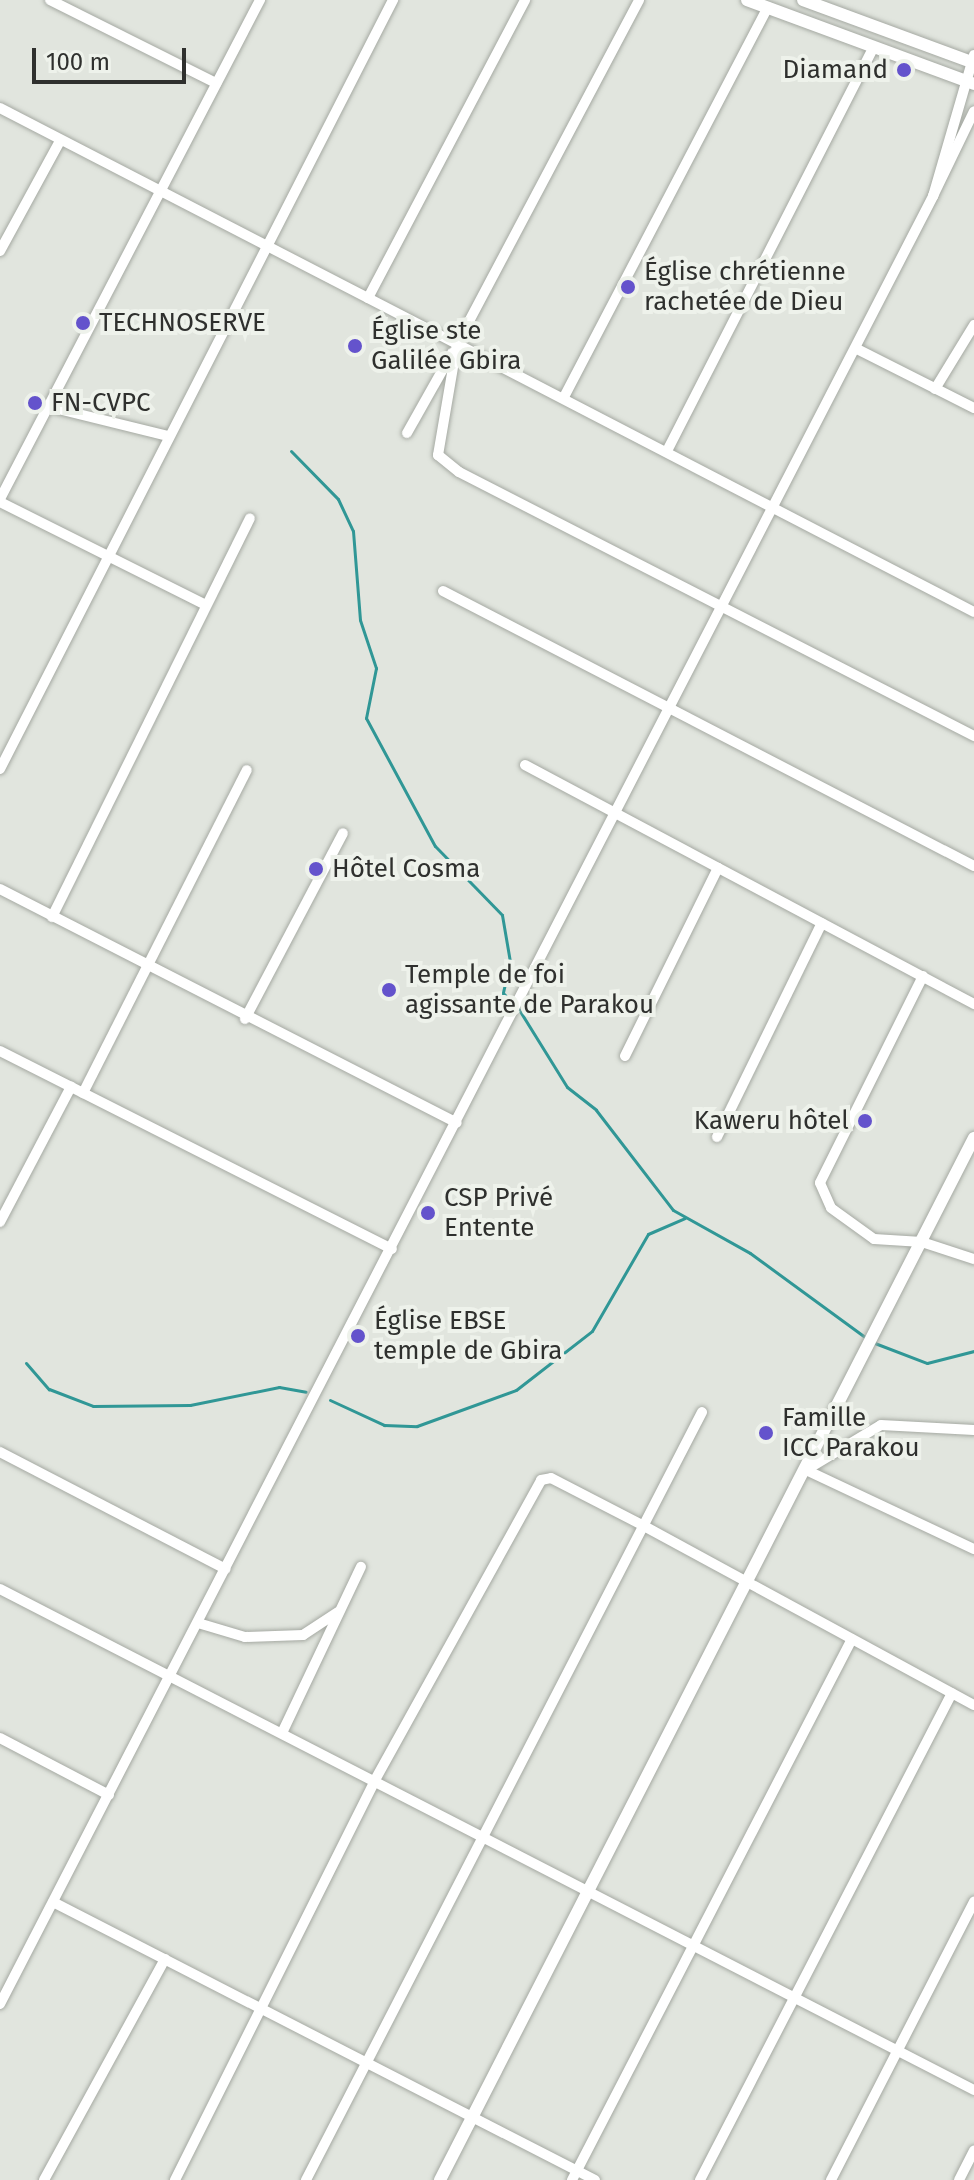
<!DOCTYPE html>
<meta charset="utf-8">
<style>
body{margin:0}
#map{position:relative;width:974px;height:2180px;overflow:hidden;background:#e1e5de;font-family:"Fira Sans",sans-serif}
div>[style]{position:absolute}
.stream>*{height:3px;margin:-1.5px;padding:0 1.5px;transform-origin:1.5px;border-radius:1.5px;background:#309796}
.roads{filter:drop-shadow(0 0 2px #a5a9a2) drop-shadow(0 0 2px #a5a9a2)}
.minor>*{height:10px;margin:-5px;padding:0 5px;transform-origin:5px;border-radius:5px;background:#fff}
.tertiary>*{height:12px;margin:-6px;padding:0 6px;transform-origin:6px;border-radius:6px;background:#fff}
.dots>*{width:22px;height:22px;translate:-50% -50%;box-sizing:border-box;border:4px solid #eef2eb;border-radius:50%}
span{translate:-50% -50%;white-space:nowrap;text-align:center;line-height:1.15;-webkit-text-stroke:8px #eef2eb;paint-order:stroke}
.poi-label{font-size:26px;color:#2f302e}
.right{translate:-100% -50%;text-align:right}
.left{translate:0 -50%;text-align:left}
.scale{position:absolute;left:32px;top:48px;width:154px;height:36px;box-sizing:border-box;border:4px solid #2f302e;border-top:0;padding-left:10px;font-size:24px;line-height:28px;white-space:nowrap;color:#2f302e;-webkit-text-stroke:6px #eef2eb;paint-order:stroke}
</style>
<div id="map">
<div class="stream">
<div style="left:291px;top:451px;width:67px;rotate:45.6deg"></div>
<div style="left:338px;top:499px;width:35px;rotate:65deg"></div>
<div style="left:353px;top:531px;width:89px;rotate:85.5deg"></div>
<div style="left:360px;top:620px;width:51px;rotate:71.6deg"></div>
<div style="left:376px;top:668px;width:51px;rotate:101.3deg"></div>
<div style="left:366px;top:718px;width:145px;rotate:61.7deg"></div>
<div style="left:435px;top:846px;width:96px;rotate:45.8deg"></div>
<div style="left:502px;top:915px;width:48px;rotate:80.3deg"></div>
<div style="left:510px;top:962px;width:32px;rotate:103deg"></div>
<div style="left:503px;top:993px;width:14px;rotate:45deg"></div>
<div style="left:518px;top:1008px;width:93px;rotate:58.2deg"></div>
<div style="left:567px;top:1087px;width:37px;rotate:38deg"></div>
<div style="left:596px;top:1110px;width:126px;rotate:52.4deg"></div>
<div style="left:673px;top:1210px;width:88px;rotate:29.2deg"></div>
<div style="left:750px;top:1253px;width:144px;rotate:36.2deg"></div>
<div style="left:872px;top:1342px;width:59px;rotate:20.9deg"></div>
<div style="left:927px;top:1363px;width:49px;rotate:-14.3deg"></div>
<div style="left:26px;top:1363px;width:35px;rotate:49deg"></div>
<div style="left:49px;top:1389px;width:47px;rotate:21.1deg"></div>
<div style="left:93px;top:1406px;width:97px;rotate:-0.6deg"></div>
<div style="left:190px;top:1405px;width:91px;rotate:-11.4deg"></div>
<div style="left:279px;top:1387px;width:27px;rotate:10deg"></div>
<div style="left:330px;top:1400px;width:60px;rotate:24.8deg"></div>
<div style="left:384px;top:1425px;width:33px;rotate:2deg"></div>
<div style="left:417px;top:1426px;width:105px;rotate:-20deg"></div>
<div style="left:516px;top:1390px;width:96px;rotate:-37.8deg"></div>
<div style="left:592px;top:1331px;width:112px;rotate:-60deg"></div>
<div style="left:648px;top:1234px;width:40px;rotate:-23.4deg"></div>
</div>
<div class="roads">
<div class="minor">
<div style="left:50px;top:0;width:186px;rotate:26.6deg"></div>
<div style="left:974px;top:55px;width:147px;rotate:106.2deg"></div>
<div style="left:933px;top:196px;width:94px;rotate:-64.2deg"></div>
<div style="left:0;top:108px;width:514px;rotate:27.31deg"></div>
<div style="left:457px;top:344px;width:389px;rotate:-62.1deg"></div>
<div style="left:0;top:251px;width:125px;rotate:-61.4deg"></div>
<div style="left:368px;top:298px;width:337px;rotate:-62.2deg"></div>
<div style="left:457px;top:344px;width:113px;rotate:99.7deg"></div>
<div style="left:438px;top:455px;width:27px;rotate:39deg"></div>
<div style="left:459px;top:472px;width:579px;rotate:27.14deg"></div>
<div style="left:457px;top:344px;width:582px;rotate:27.4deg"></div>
<div style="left:857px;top:349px;width:131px;rotate:26.8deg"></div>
<div style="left:935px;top:389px;width:75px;rotate:-58.6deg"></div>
<div style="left:564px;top:397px;width:439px;rotate:-62.4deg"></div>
<div style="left:50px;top:407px;width:122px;rotate:13.8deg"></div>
<div style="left:407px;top:433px;width:92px;rotate:-60.6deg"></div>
<div style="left:668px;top:449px;width:452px;rotate:-62.9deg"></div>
<div style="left:0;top:499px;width:563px;rotate:-62.48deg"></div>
<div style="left:0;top:502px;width:228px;rotate:26.6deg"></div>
<div style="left:443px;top:591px;width:598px;rotate:27.38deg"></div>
<div style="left:525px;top:765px;width:509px;rotate:28.03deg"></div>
<div style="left:0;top:769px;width:864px;rotate:-62.93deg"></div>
<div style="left:0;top:889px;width:513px;rotate:27.11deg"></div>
<div style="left:52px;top:917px;width:445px;rotate:-63.6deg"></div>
<div style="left:923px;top:976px;width:231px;rotate:116.5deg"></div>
<div style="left:820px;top:1183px;width:27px;rotate:66deg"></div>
<div style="left:831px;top:1208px;width:53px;rotate:35.8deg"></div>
<div style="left:874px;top:1239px;width:48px;rotate:3.6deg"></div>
<div style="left:922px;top:1242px;width:55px;rotate:18.1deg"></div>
<div style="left:245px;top:1019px;width:210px;rotate:-62.2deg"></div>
<div style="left:0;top:1051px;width:439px;rotate:26.8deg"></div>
<div style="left:625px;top:1056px;width:210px;rotate:-63.7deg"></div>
<div style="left:83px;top:1093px;width:362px;rotate:-63.1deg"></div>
<div style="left:717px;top:1137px;width:238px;rotate:-63.9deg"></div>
<div style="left:0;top:1222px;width:153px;rotate:-62.3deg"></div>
<div style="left:0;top:1452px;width:254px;rotate:27.4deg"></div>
<div style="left:806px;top:1470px;width:186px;rotate:25.2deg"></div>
<div style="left:806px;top:1470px;width:87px;rotate:-31deg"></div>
<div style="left:881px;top:1425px;width:93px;rotate:3.1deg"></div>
<div style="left:0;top:1589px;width:1095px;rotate:27.22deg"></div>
<div style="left:198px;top:1623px;width:49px;rotate:16.6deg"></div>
<div style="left:245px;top:1637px;width:58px;rotate:-2deg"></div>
<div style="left:303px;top:1635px;width:42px;rotate:-33.3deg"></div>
<div style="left:282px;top:1733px;width:184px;rotate:-64.6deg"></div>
<div style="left:0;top:1738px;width:123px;rotate:27.6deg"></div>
<div style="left:53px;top:1902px;width:609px;rotate:27.15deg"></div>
<div style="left:0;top:2004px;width:2035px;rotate:-62.7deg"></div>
<div style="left:44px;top:2180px;width:252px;rotate:-61.3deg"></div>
<div style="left:175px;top:2180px;width:447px;rotate:-63.4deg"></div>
<div style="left:375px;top:1780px;width:343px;rotate:-61deg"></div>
<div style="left:541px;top:1480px;width:10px;rotate:-11deg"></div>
<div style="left:551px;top:1478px;width:105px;rotate:27.3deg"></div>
<div style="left:644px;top:1526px;width:375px;rotate:28.5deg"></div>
<div style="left:306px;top:2180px;width:864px;rotate:-62.72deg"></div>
<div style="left:572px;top:2180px;width:609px;rotate:-62.64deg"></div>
<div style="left:700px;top:2180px;width:548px;rotate:-62.64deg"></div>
<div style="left:831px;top:2180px;width:313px;rotate:-62.8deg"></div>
<div style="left:959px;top:2180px;width:33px;rotate:-63deg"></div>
</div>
<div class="tertiary">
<div style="left:747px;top:0;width:242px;rotate:20.3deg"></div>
<div style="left:803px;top:0;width:182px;rotate:20.2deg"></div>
<div style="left:440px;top:2180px;width:1171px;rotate:-62.87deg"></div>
</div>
</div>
<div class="dots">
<div style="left:904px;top:70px;background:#6453cc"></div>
<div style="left:628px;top:287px;background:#6453cc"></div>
<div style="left:83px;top:323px;background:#6453cc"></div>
<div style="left:355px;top:346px;background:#6453cc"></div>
<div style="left:35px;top:403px;background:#6453cc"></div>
<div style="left:316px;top:869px;background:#6453cc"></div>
<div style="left:389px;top:990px;background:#6453cc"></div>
<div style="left:865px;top:1121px;background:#6453cc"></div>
<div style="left:428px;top:1213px;background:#6453cc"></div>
<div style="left:358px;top:1336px;background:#6453cc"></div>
<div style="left:766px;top:1433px;background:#6453cc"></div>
</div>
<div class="poi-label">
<span class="right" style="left:888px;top:70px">Diamand</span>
<span class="left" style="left:644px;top:287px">Église chrétienne<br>rachetée de Dieu</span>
<span class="left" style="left:99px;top:323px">TECHNOSERVE</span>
<span class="left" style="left:371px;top:346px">Église ste<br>Galilée Gbira</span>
<span class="left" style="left:51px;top:403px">FN-CVPC</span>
<span class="left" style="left:332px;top:869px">Hôtel Cosma</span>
<span class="left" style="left:405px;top:990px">Temple de foi<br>agissante de Parakou</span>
<span class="right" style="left:849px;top:1121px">Kaweru hôtel</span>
<span class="left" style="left:444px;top:1213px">CSP Privé<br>Entente</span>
<span class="left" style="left:374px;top:1336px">Église EBSE<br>temple de Gbira</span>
<span class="left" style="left:782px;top:1433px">Famille<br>ICC Parakou</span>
</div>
<div class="scale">100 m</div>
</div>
